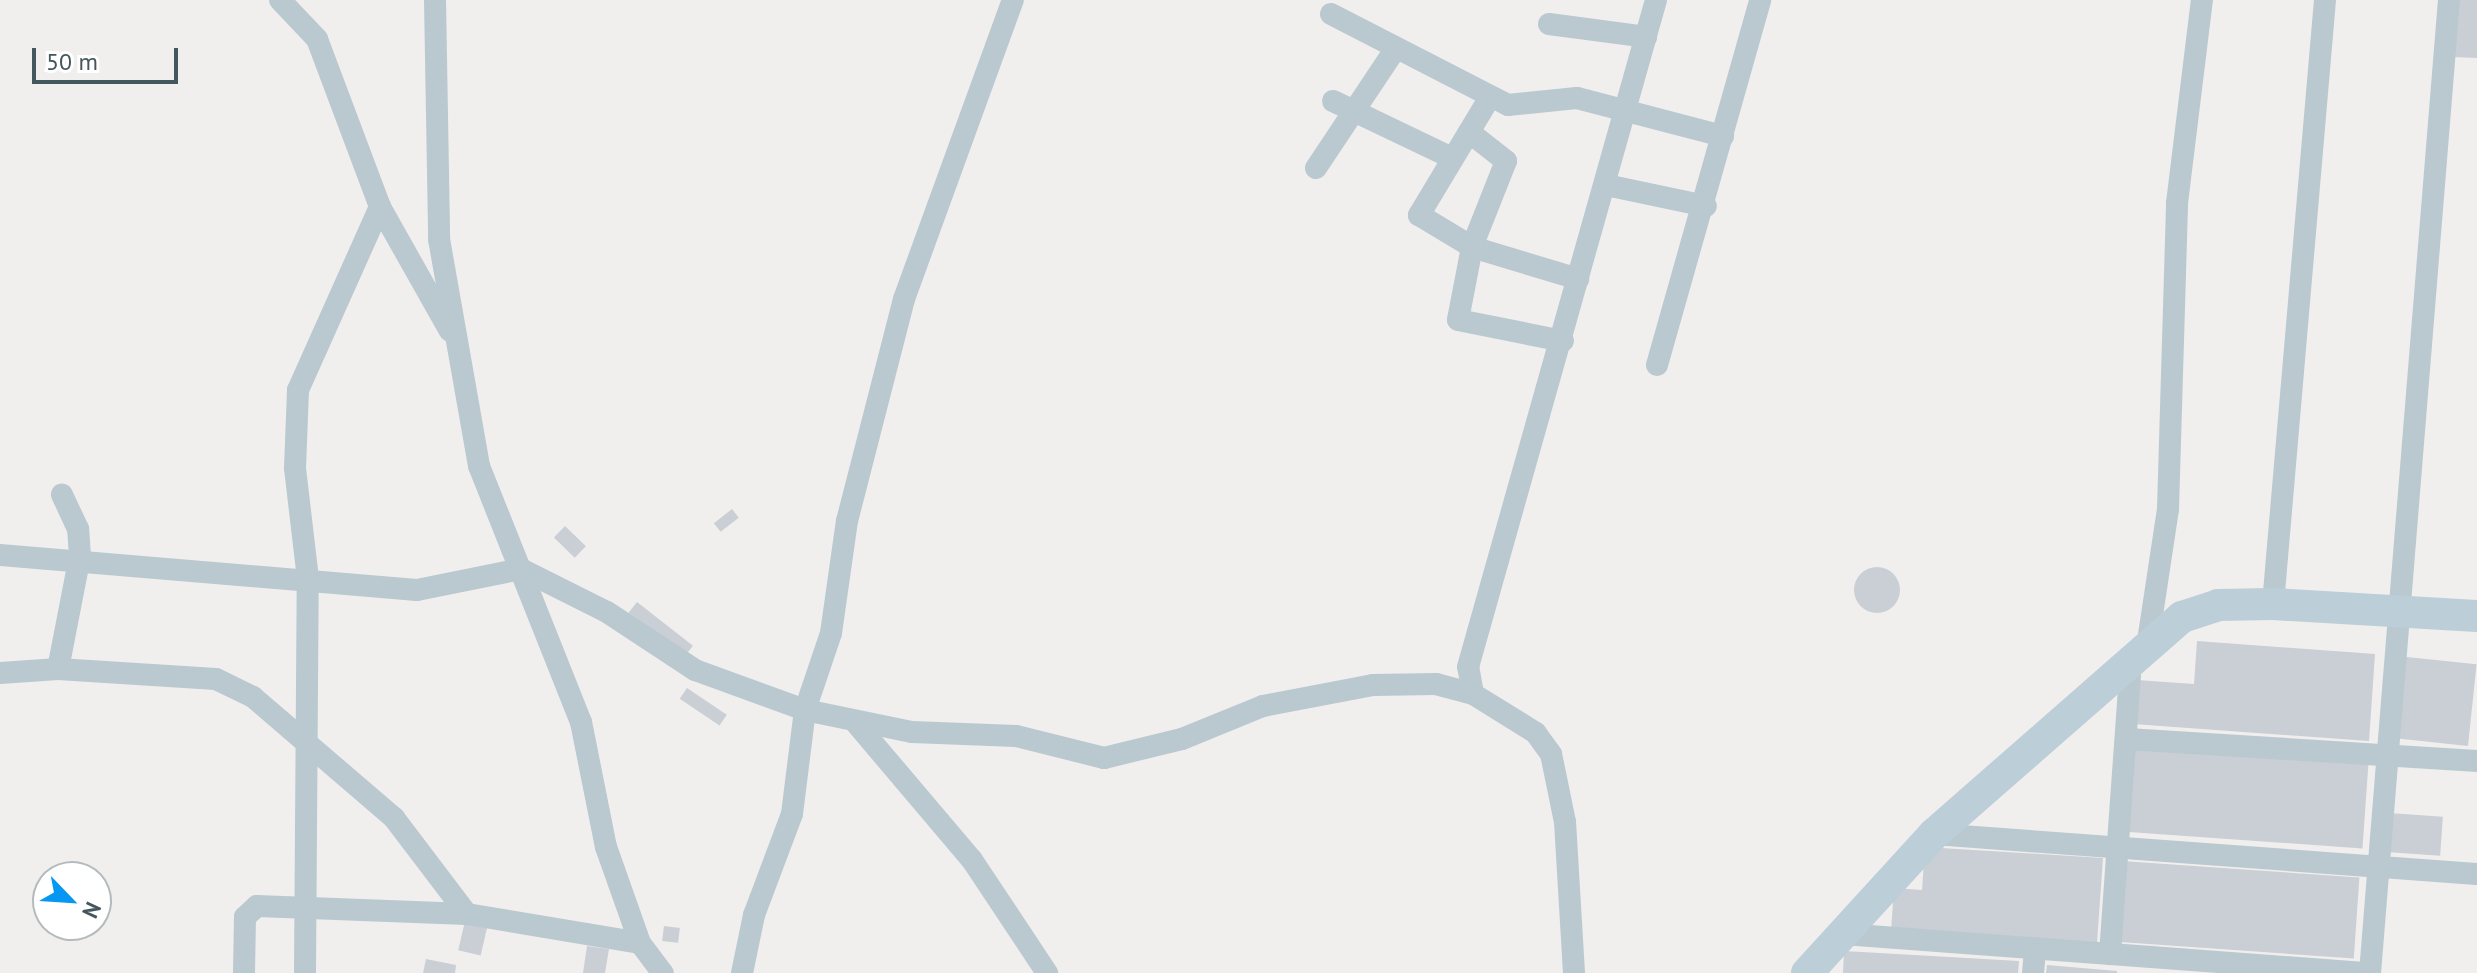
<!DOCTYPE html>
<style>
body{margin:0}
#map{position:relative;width:2477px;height:973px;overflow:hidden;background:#f1eeee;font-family:"PT Sans",sans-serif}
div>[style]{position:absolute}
.building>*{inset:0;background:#c9cfd4;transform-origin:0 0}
.round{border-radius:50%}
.street>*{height:22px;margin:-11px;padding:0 11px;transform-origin:11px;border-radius:11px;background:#bac9cf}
.secondary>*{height:32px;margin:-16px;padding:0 16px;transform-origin:16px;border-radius:16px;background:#bcced7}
span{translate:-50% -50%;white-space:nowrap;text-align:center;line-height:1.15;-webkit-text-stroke:7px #fff;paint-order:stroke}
.north{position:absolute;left:32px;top:861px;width:80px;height:80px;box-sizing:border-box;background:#fff;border:2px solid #b4bbbf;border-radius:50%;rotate:115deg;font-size:22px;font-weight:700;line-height:32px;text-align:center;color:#44565e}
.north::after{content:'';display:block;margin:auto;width:28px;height:36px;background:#0697f3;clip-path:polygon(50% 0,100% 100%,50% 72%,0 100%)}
.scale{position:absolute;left:32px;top:48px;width:146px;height:36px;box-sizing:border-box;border:4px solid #44565e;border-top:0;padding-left:10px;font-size:24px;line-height:28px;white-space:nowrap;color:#44565e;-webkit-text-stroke:6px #fff;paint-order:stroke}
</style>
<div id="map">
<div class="building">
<div style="clip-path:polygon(2456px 0,2477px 0,2477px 58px,2453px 57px)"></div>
<div style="left:732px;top:509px;width:11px;height:23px;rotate:52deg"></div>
<div style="left:565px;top:526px;width:29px;height:16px;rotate:44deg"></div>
<div class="round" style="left:1854px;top:567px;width:46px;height:46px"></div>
<div style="left:637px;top:602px;width:71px;height:14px;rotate:38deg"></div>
<div style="clip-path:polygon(2197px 641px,2375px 654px,2369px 741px,2133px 724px,2137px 680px,2194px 684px)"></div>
<div style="left:2397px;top:656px;width:80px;height:82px;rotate:6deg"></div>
<div style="left:687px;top:688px;width:48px;height:13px;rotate:34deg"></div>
<div style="left:2131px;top:747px;width:238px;height:85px;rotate:4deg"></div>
<div style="left:2389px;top:813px;width:54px;height:39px;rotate:4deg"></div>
<div style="clip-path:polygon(1925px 847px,2103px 858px,2097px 943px,1891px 931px,1894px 888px,1922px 890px)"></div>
<div style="left:2122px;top:861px;width:238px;height:81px;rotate:4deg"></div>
<div style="left:465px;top:921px;width:23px;height:30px;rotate:13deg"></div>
<div style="left:664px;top:926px;width:16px;height:15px;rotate:7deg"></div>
<div style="clip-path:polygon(587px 946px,609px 949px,605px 973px,583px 973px)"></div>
<div style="clip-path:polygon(1844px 951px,2019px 961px,2018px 973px,1843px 973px)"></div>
<div style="clip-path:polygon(426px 959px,456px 965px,455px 973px,423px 973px)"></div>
<div style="clip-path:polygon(2047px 965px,2117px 971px,2117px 973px,2046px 973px)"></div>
</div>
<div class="street">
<div style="left:280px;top:0;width:54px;rotate:46.5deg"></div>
<div style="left:317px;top:39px;width:179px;rotate:69.4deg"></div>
<div style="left:380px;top:207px;width:142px;rotate:60.6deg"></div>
<div style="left:435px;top:0;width:239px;rotate:89deg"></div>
<div style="left:439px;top:239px;width:230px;rotate:80deg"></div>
<div style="left:479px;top:466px;width:276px;rotate:68.3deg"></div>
<div style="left:581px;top:722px;width:127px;rotate:78.7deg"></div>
<div style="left:606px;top:847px;width:102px;rotate:70.5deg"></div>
<div style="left:640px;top:943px;width:38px;rotate:53deg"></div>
<div style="left:1331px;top:14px;width:199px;rotate:27.2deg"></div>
<div style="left:1508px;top:105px;width:69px;rotate:-5.8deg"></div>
<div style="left:1577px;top:98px;width:151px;rotate:14.6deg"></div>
<div style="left:1549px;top:24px;width:98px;rotate:7.6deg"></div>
<div style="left:1490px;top:97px;width:138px;rotate:121deg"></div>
<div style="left:1419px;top:215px;width:62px;rotate:31.1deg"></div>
<div style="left:1472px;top:247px;width:111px;rotate:16.8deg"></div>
<div style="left:1333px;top:101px;width:130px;rotate:25.6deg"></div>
<div style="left:1469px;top:132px;width:47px;rotate:38.1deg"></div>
<div style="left:1506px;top:161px;width:92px;rotate:111.6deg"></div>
<div style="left:1472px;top:247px;width:74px;rotate:100.9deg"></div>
<div style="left:1458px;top:320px;width:107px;rotate:11.3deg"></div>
<div style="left:1316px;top:168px;width:144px;rotate:-56.3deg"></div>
<div style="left:1606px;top:185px;width:102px;rotate:11.9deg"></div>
<div style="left:1657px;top:365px;width:379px;rotate:-74.2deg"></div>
<div style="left:0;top:555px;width:418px;rotate:4.8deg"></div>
<div style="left:417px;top:590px;width:106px;rotate:-11.4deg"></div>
<div style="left:521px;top:569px;width:96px;rotate:26.6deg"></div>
<div style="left:607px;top:612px;width:105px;rotate:33.4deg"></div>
<div style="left:695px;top:670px;width:117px;rotate:20deg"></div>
<div style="left:805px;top:710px;width:109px;rotate:11.6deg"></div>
<div style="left:912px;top:732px;width:104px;rotate:2.2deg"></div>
<div style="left:1016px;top:736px;width:91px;rotate:14deg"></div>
<div style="left:1104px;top:758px;width:80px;rotate:-13.7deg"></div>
<div style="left:1182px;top:739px;width:87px;rotate:-22.2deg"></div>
<div style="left:1263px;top:706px;width:112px;rotate:-10.8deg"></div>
<div style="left:1373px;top:685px;width:63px;rotate:-0.9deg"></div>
<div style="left:1436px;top:684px;width:38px;rotate:15deg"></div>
<div style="left:2273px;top:604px;width:606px;rotate:-85.08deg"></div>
<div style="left:2147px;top:648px;width:141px;rotate:-81.4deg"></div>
<div style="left:2168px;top:509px;width:306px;rotate:-88.3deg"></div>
<div style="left:2177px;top:203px;width:205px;rotate:-83deg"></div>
<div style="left:58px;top:669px;width:158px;rotate:3.6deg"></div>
<div style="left:216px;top:679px;width:41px;rotate:25.9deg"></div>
<div style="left:253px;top:697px;width:186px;rotate:40.6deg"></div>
<div style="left:394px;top:818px;width:121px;rotate:52.8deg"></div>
<div style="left:0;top:673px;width:58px;rotate:-3.9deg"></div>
<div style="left:58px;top:669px;width:115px;rotate:-79deg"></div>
<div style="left:80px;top:556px;width:27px;rotate:-94deg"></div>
<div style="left:78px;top:529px;width:38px;rotate:-115deg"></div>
<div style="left:855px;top:722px;width:181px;rotate:49.7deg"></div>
<div style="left:972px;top:860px;width:136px;rotate:56.4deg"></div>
<div style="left:2127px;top:739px;width:351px;rotate:3.6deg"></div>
<div style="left:1934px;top:834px;width:544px;rotate:4.21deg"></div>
<div style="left:1843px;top:934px;width:523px;rotate:4.27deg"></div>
<div style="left:2110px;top:954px;width:293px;rotate:-85.9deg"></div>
<div style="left:244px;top:973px;width:56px;rotate:-89deg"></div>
<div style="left:245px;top:917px;width:16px;rotate:-43deg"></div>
<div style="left:257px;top:906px;width:210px;rotate:2.2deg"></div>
<div style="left:467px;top:914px;width:175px;rotate:9.5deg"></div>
<div style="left:305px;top:973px;width:394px;rotate:-89.6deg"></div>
<div style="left:308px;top:579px;width:112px;rotate:-96.7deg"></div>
<div style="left:295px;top:468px;width:78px;rotate:-87.8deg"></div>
<div style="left:298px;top:390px;width:201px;rotate:-65.9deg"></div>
<div style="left:742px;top:973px;width:59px;rotate:-78.3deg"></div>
<div style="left:754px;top:915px;width:108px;rotate:-69.4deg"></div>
<div style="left:792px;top:814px;width:105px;rotate:-82.9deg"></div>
<div style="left:805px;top:710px;width:81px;rotate:-71.3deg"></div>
<div style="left:831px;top:633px;width:113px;rotate:-81.9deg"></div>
<div style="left:847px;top:521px;width:229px;rotate:-75.6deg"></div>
<div style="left:904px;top:299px;width:318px;rotate:-70deg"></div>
<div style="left:1574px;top:973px;width:151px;rotate:-93.4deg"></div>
<div style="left:1565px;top:822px;width:69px;rotate:-101.6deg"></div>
<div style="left:1551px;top:754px;width:26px;rotate:-126deg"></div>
<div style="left:1536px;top:733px;width:74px;rotate:-148.2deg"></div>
<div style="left:1473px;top:694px;width:27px;rotate:-100deg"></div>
<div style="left:1468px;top:667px;width:693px;rotate:-74.26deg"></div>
<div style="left:2033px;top:973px;width:25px;rotate:-85deg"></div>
<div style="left:2370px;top:973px;width:976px;rotate:-85.36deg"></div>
</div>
<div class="secondary">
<div style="left:1807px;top:973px;width:188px;rotate:-47.6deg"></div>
<div style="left:1934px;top:834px;width:330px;rotate:-41.2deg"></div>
<div style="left:2182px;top:617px;width:38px;rotate:-18deg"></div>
<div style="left:2218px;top:605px;width:55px;rotate:-1deg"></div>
<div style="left:2273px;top:604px;width:204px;rotate:3.4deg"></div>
</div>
<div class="north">N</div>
<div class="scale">50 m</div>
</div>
